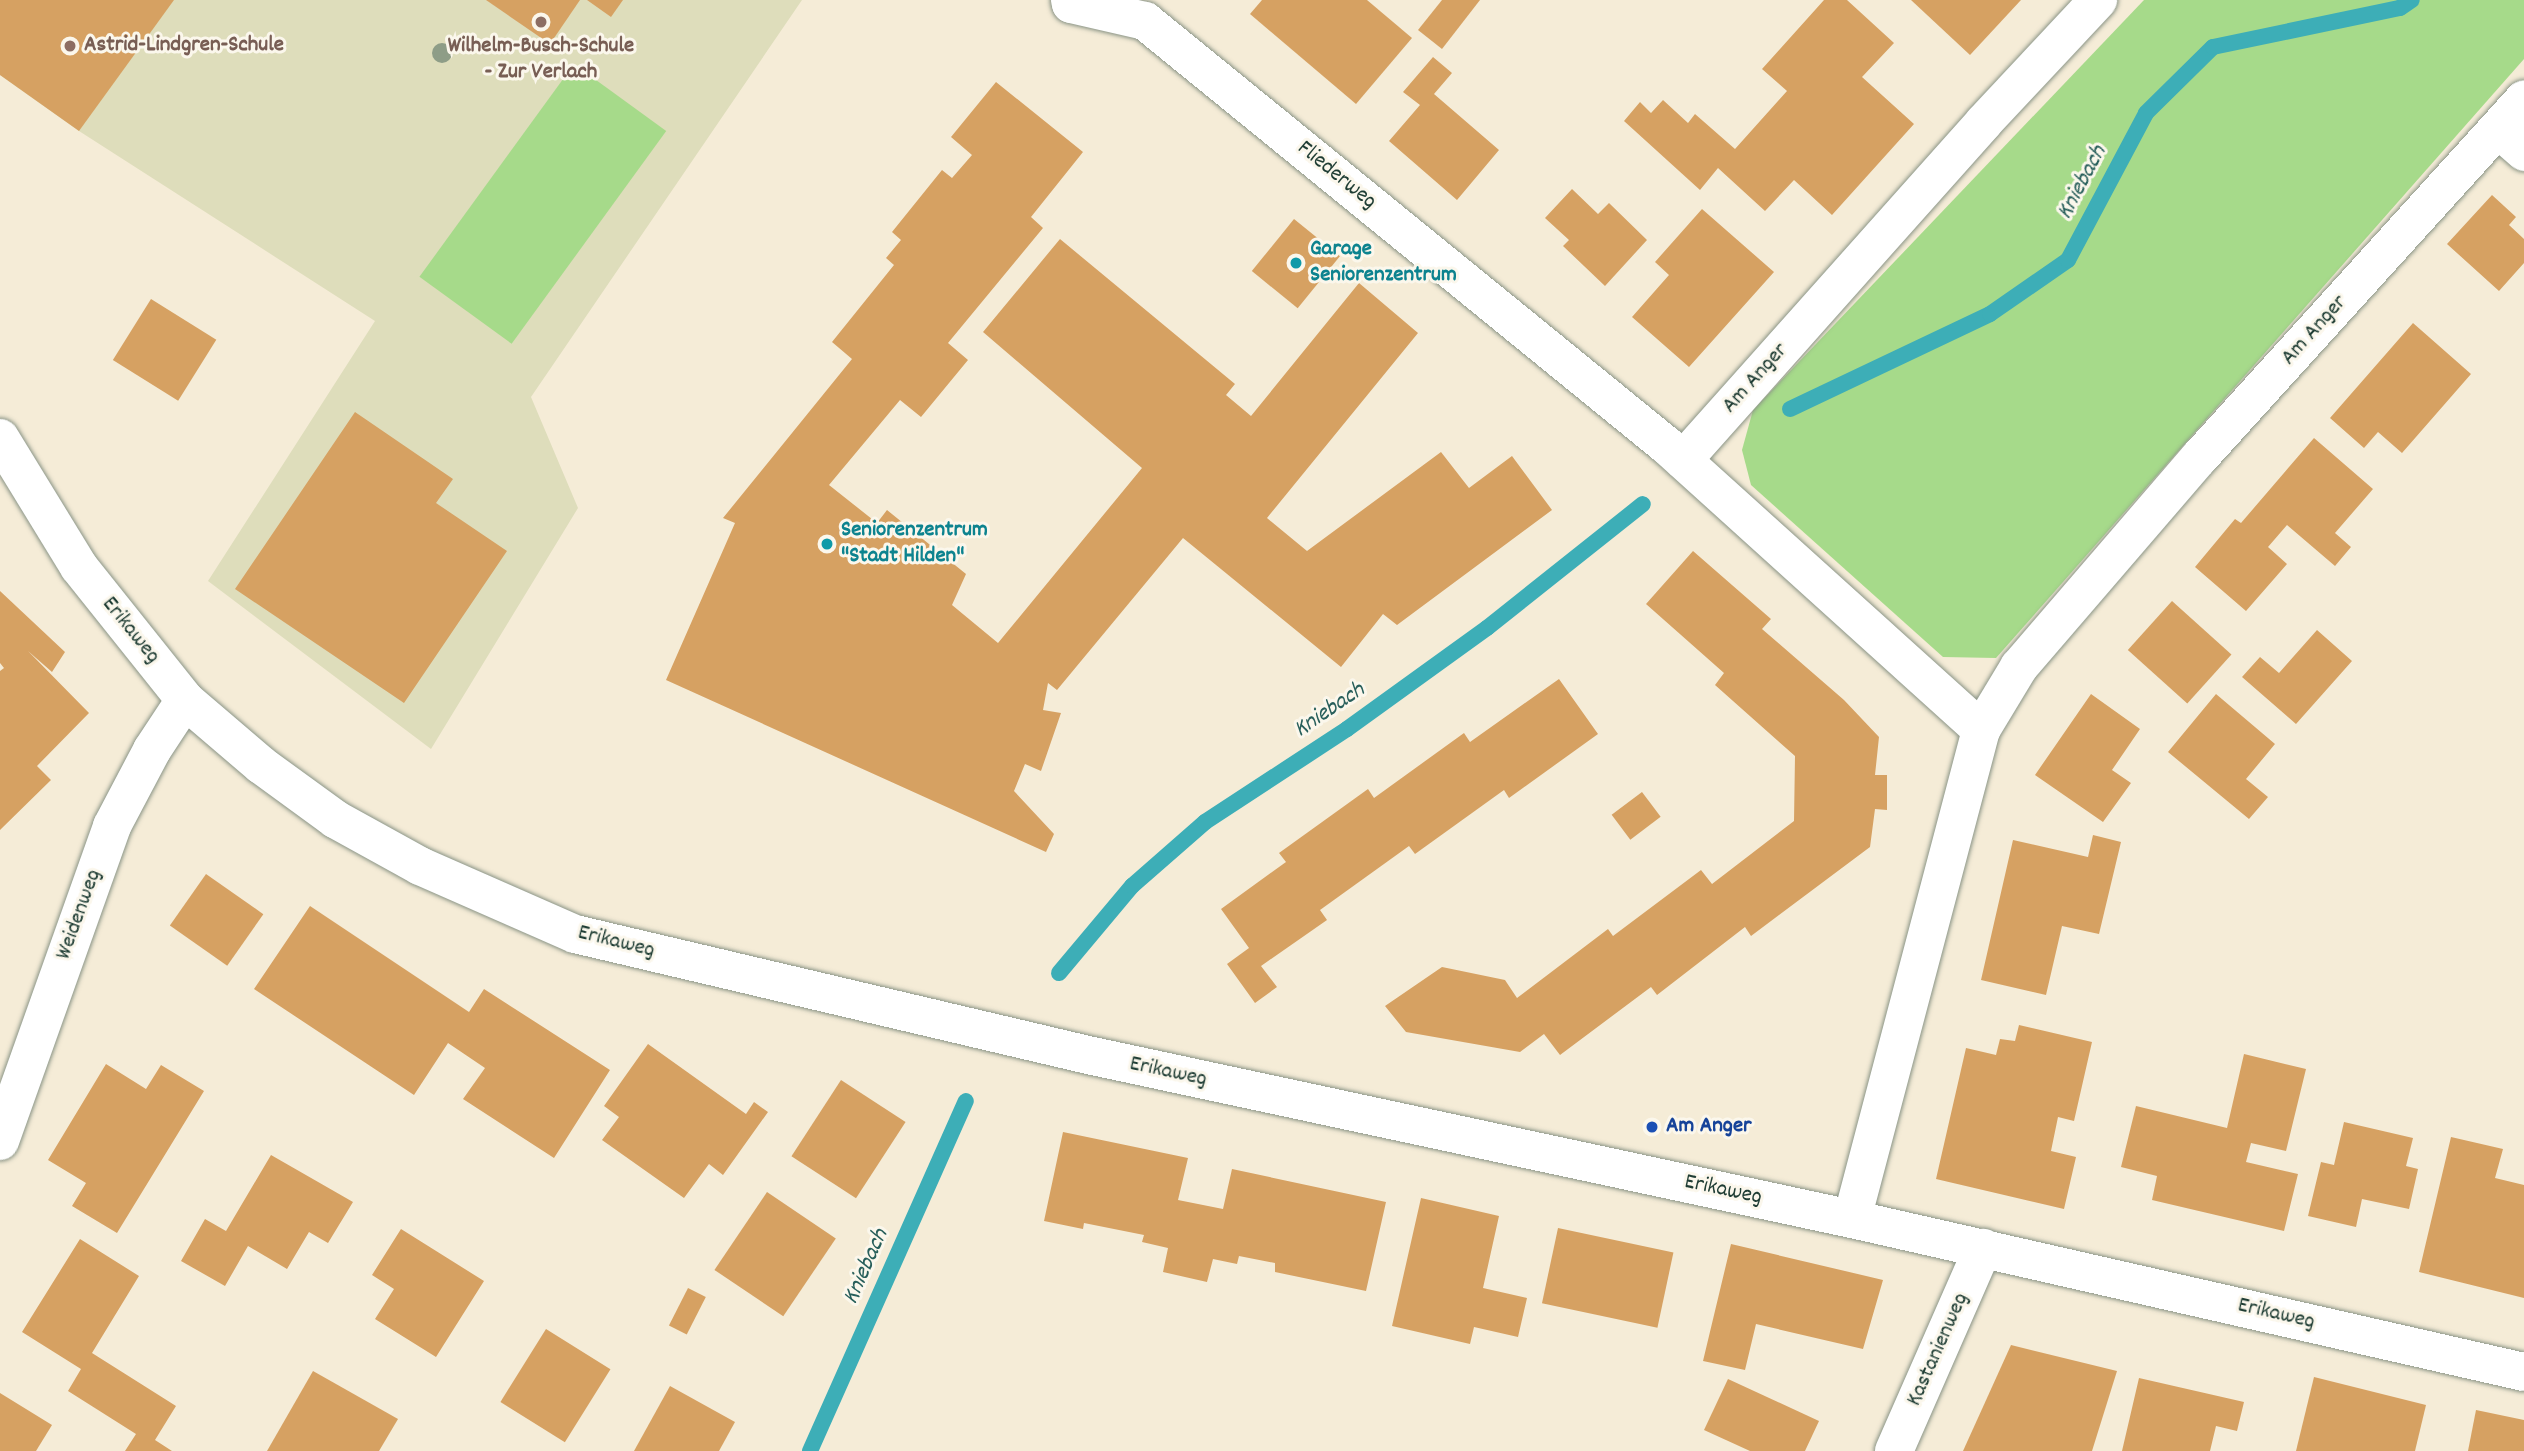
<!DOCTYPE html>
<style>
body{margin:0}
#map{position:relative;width:2524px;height:1451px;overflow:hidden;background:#f5ecd7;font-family:Dekko,sans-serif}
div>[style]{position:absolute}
.built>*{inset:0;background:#deddbb}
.green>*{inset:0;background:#a6da8a;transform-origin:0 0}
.stream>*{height:16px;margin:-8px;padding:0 8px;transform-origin:8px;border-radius:8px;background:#3daeb7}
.building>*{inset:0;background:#d6a162;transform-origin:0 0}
.roads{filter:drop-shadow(0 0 2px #8a9486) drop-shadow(0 0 2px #8a9486)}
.minor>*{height:38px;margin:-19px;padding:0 19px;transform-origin:19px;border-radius:19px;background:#fff}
.trees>*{width:20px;height:20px;margin:-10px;border-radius:50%;background:#8e9d87}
.dots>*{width:19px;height:19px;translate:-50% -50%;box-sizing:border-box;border:4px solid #fbf7ec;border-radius:50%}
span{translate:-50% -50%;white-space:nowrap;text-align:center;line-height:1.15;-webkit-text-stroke:6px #fbf7ec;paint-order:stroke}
.education-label{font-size:23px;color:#785e54;font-weight:700}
.left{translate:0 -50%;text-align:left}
.street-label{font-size:23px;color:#1f3d34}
.culture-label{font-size:23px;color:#0d838f;font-weight:700}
.transit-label{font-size:23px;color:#164399;font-weight:700}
.water-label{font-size:24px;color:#285f5b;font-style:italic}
</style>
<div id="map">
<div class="built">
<div style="clip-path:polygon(0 0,802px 0,531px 397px,578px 508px,431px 749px,208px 581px,375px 321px,79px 131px,0 75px)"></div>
</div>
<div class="green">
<div style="clip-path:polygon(2144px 0,2524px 0,2524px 59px,1996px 658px,1943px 657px,1751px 485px,1742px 450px,1753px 410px)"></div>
<div style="left:574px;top:64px;width:114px;height:263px;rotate:36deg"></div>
</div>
<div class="stream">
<div style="left:1790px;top:409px;width:221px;rotate:-25.4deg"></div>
<div style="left:1990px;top:314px;width:95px;rotate:-34.7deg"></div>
<div style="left:2068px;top:260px;width:166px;rotate:-62deg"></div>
<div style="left:2146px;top:113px;width:94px;rotate:-44.6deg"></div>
<div style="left:2213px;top:47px;width:191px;rotate:-11.8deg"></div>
<div style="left:2400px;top:8px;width:14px;rotate:-34deg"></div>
<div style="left:1059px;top:973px;width:114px;rotate:-50deg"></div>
<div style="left:1132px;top:886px;width:97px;rotate:-41.2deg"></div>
<div style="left:1205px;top:822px;width:170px;rotate:-33.2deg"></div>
<div style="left:1347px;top:729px;width:173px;rotate:-35.8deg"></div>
<div style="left:1487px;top:628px;width:199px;rotate:-38.5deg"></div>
<div style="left:810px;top:1451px;width:383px;rotate:-66deg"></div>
</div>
<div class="building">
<div style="clip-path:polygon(0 0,174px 0,79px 131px,0 75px)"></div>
<div style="clip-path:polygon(486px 0,580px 0,550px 44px)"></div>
<div style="clip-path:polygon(587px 0,623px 0,611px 17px)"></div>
<div style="clip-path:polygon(1262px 0,1367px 0,1412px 38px,1356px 104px,1250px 14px)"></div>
<div style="clip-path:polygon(1442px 0,1480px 0,1442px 49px,1418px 30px)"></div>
<div style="clip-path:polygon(1824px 0,1847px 0,1894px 43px,1862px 77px,1914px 124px,1832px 215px,1794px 180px,1765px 211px,1718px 168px,1700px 190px,1624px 121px,1640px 102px,1651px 113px,1663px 100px,1688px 123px,1695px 114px,1735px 149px,1787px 91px,1762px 69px)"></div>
<div style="clip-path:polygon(1911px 0,2021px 0,1970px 55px)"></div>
<div style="clip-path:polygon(1433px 57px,1452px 73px,1434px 94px,1499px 150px,1457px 200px,1389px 141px,1420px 105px,1403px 92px)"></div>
<div style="clip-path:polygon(996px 82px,1083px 152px,1031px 217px,1043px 228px,948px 343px,968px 360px,921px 417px,900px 400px,829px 485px,877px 523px,887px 510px,966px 574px,952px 605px,998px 643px,1142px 468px,983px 332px,1060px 239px,1235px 384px,1226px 395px,1251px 416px,1359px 283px,1418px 333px,1267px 518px,1307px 551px,1441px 452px,1469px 488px,1512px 456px,1552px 510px,1397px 625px,1383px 614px,1341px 667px,1183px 538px,1057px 690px,1048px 683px,1043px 710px,1061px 713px,1041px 771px,1025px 764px,1014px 791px,1054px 834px,1046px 852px,666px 680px,735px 523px,723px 518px,852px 359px,832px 342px,894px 265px,886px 258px,901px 240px,892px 232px,942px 170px,952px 178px,972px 155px,951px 137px)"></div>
<div style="clip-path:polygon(1572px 189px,1598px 214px,1609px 203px,1647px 240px,1605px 286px,1563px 246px,1569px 240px,1545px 218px)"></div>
<div style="clip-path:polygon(2492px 195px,2516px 217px,2509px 225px,2524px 239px,2524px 263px,2499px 291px,2447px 244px)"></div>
<div style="clip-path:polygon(1702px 209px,1774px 272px,1689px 367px,1632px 317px,1669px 275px,1655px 262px)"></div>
<div style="left:1294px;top:219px;width:59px;height:67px;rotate:39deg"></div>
<div style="left:151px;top:299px;width:77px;height:72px;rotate:32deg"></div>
<div style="clip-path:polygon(2413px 323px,2471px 374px,2402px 453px,2378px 432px,2364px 448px,2330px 418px)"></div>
<div style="clip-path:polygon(355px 412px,453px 479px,436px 503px,507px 551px,404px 703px,235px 589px)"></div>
<div style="clip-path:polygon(2314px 438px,2373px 489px,2335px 533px,2351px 547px,2335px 566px,2287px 525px,2268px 547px,2287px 564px,2246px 611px,2195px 567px,2235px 519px,2241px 523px)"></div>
<div style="clip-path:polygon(1693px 551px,1771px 619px,1762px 629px,1844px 700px,1879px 737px,1875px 775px,1887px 775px,1887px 810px,1875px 809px,1870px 847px,1751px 936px,1745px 927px,1657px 995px,1651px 987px,1560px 1055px,1544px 1034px,1520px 1052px,1406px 1032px,1385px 1006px,1442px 967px,1505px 980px,1517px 998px,1608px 929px,1613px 936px,1701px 870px,1712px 884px,1794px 821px,1795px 756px,1715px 685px,1724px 673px,1646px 604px)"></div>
<div style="clip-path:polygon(0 591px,65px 652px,52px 672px,28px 651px,89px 713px,37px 766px,51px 780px,0 830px,0 671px,4px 668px,0 663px)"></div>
<div style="left:2172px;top:601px;width:80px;height:66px;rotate:42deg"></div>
<div style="clip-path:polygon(2317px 630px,2352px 661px,2296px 724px,2242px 677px,2260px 657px,2279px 673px)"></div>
<div style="clip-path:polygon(1559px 679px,1598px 734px,1509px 798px,1504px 790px,1415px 854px,1409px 846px,1320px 910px,1327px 920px,1261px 966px,1277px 987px,1255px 1003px,1227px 964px,1249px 948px,1221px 909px,1286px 862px,1279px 853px,1368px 789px,1374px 798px,1464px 733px,1470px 742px)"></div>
<div style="clip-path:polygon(2091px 694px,2140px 729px,2112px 770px,2131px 783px,2103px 822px,2035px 775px)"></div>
<div style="clip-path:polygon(2216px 694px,2275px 744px,2246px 779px,2268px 797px,2249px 819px,2168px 752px)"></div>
<div style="left:1642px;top:792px;width:31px;height:38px;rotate:53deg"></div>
<div style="clip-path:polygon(2093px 835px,2121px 842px,2099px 934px,2062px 926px,2046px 995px,1981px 980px,2013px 840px,2088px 857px)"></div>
<div style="left:206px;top:874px;width:70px;height:63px;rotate:35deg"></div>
<div style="clip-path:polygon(310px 906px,469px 1012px,484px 989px,610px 1070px,554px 1158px,463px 1099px,485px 1068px,448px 1043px,414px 1095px,254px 989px)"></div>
<div style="clip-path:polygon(2019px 1025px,2092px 1042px,2074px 1121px,2058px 1117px,2051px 1151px,2076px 1157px,2064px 1209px,1936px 1179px,1966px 1048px,1996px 1055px,2000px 1039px,2015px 1041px)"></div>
<div style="clip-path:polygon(648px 1044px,746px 1114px,754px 1102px,768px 1112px,723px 1175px,709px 1164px,684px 1198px,602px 1140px,619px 1117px,604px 1106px)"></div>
<div style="clip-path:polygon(2244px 1054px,2306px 1069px,2286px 1151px,2251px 1143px,2246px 1162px,2298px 1174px,2284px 1231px,2152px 1200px,2157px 1176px,2121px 1167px,2136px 1106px,2227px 1128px)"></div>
<div style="clip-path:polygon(106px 1064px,146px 1089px,161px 1065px,204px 1091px,117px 1233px,72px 1206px,86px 1183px,48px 1160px)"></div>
<div style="left:841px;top:1080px;width:77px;height:91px;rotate:33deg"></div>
<div style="clip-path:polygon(2344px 1122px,2413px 1138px,2406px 1166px,2418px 1169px,2409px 1209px,2362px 1199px,2356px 1227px,2308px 1216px,2321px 1162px,2334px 1165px)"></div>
<div style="clip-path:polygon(1063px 1132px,1188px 1158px,1178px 1200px,1223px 1209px,1232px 1169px,1386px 1202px,1366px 1291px,1275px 1272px,1275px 1263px,1239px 1256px,1237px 1264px,1213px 1259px,1207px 1282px,1163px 1272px,1168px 1248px,1142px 1242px,1144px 1235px,1084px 1223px,1083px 1229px,1044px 1221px)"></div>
<div style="clip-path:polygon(2451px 1137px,2503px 1149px,2495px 1178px,2524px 1185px,2524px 1298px,2419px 1272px)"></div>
<div style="clip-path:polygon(271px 1155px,353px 1202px,328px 1243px,309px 1232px,287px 1269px,248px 1246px,225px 1286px,181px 1261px,205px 1219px,226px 1231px)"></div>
<div style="left:767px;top:1192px;width:83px;height:94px;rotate:34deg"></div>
<div style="clip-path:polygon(1421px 1198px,1499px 1216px,1483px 1288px,1527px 1298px,1518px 1337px,1474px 1327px,1470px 1344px,1392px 1326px)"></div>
<div style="left:1558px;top:1228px;width:118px;height:77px;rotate:12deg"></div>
<div style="clip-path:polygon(401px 1229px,484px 1281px,436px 1357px,375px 1319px,394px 1289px,372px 1275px)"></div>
<div style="clip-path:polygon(80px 1239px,139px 1276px,92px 1353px,176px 1406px,155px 1440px,172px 1451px,125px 1451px,136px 1434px,68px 1391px,81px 1369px,22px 1332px)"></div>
<div style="clip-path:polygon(1731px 1244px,1883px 1280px,1863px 1349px,1756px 1324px,1745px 1370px,1703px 1361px)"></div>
<div style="left:688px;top:1288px;width:20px;height:42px;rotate:27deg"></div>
<div style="left:546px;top:1329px;width:76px;height:86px;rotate:32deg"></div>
<div style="clip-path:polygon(2011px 1345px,2117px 1371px,2092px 1451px,1963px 1451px)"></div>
<div style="clip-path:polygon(313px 1371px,398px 1419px,379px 1451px,267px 1451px)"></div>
<div style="clip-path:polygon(2314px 1377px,2426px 1405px,2415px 1451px,2296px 1451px)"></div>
<div style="clip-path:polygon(2139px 1378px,2244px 1402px,2237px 1431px,2216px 1426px,2210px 1451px,2122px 1451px)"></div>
<div style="clip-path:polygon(1728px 1379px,1819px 1421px,1805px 1451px,1750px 1451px,1704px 1430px)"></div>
<div style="clip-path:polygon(670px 1386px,735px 1422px,719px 1451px,634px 1451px)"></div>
<div style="clip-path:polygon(0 1393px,52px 1425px,36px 1451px,0 1451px)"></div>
<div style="clip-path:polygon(2476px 1410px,2524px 1420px,2524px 1451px,2468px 1451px)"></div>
</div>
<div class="roads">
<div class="minor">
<div style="left:1070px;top:0;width:4px;rotate:76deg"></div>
<div style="left:1071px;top:4px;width:76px;rotate:12.9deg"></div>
<div style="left:1145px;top:21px;width:672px;rotate:39.14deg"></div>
<div style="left:1666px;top:445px;width:425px;rotate:42.1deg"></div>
<div style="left:2498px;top:129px;width:35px;rotate:41deg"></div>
<div style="left:0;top:438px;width:151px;rotate:58.5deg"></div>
<div style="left:79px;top:567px;width:170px;rotate:51.4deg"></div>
<div style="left:185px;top:700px;width:100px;rotate:40.5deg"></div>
<div style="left:261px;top:765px;width:92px;rotate:36.1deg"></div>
<div style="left:335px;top:819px;width:97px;rotate:28.9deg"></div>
<div style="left:420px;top:866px;width:169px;rotate:23.7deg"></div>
<div style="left:575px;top:934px;width:527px;rotate:13.27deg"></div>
<div style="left:1088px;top:1055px;width:781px;rotate:12.12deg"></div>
<div style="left:1852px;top:1219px;width:689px;rotate:12.83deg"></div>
<div style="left:1683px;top:460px;width:453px;rotate:-48.3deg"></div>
<div style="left:1984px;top:122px;width:167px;rotate:-46.9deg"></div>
<div style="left:0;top:1141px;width:334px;rotate:-70.4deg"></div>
<div style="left:112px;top:826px;width:86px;rotate:-62.2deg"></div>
<div style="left:152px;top:750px;width:60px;rotate:-56.6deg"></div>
<div style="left:1852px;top:1219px;width:506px;rotate:-75.22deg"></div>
<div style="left:1981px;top:730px;width:74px;rotate:-58.9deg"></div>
<div style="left:2019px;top:667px;width:276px;rotate:-49.3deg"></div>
<div style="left:2199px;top:458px;width:484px;rotate:-47.8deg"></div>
<div style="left:1894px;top:1451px;width:222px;rotate:-66.3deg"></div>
</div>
</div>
<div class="trees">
<div style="left:442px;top:53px"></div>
</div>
<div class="dots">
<div style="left:541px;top:22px;background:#8d6e63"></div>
<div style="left:70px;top:46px;background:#8d6e63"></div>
<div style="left:1296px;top:263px;background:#0f9aa8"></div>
<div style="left:827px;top:544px;background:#0f9aa8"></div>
<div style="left:1652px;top:1127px;background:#1a4fb4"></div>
</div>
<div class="education-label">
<span class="left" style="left:84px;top:46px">Astrid-Lindgren-Schule</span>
<span style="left:541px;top:60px">Wilhelm-Busch-Schule<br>- Zur Verlach</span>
</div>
<div class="street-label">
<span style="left:1336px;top:176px;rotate:39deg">Fliederweg</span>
<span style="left:2315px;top:331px;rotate:-48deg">Am Anger</span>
<span style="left:1756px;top:379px;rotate:-48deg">Am Anger</span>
<span style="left:130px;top:631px;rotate:51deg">Erikaweg</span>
<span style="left:80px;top:915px;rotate:-70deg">Weidenweg</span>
<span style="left:616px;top:943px;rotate:14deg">Erikaweg</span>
<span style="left:1168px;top:1073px;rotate:12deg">Erikaweg</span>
<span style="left:1723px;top:1191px;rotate:12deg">Erikaweg</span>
<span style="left:2276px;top:1315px;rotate:13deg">Erikaweg</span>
<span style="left:1939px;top:1350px;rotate:-66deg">Kastanienweg</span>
</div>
<div class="culture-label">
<span class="left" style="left:1310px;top:263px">Garage<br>Seniorenzentrum</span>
<span class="left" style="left:841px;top:544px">Seniorenzentrum<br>"Stadt Hilden"</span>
</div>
<div class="transit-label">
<span class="left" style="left:1666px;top:1127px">Am Anger</span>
</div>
<div class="water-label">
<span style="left:2083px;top:183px;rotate:-62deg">Kniebach</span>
<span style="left:1330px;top:711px;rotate:-34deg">Kniebach</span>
<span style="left:867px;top:1267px;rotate:-66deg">Kniebach</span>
</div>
</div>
